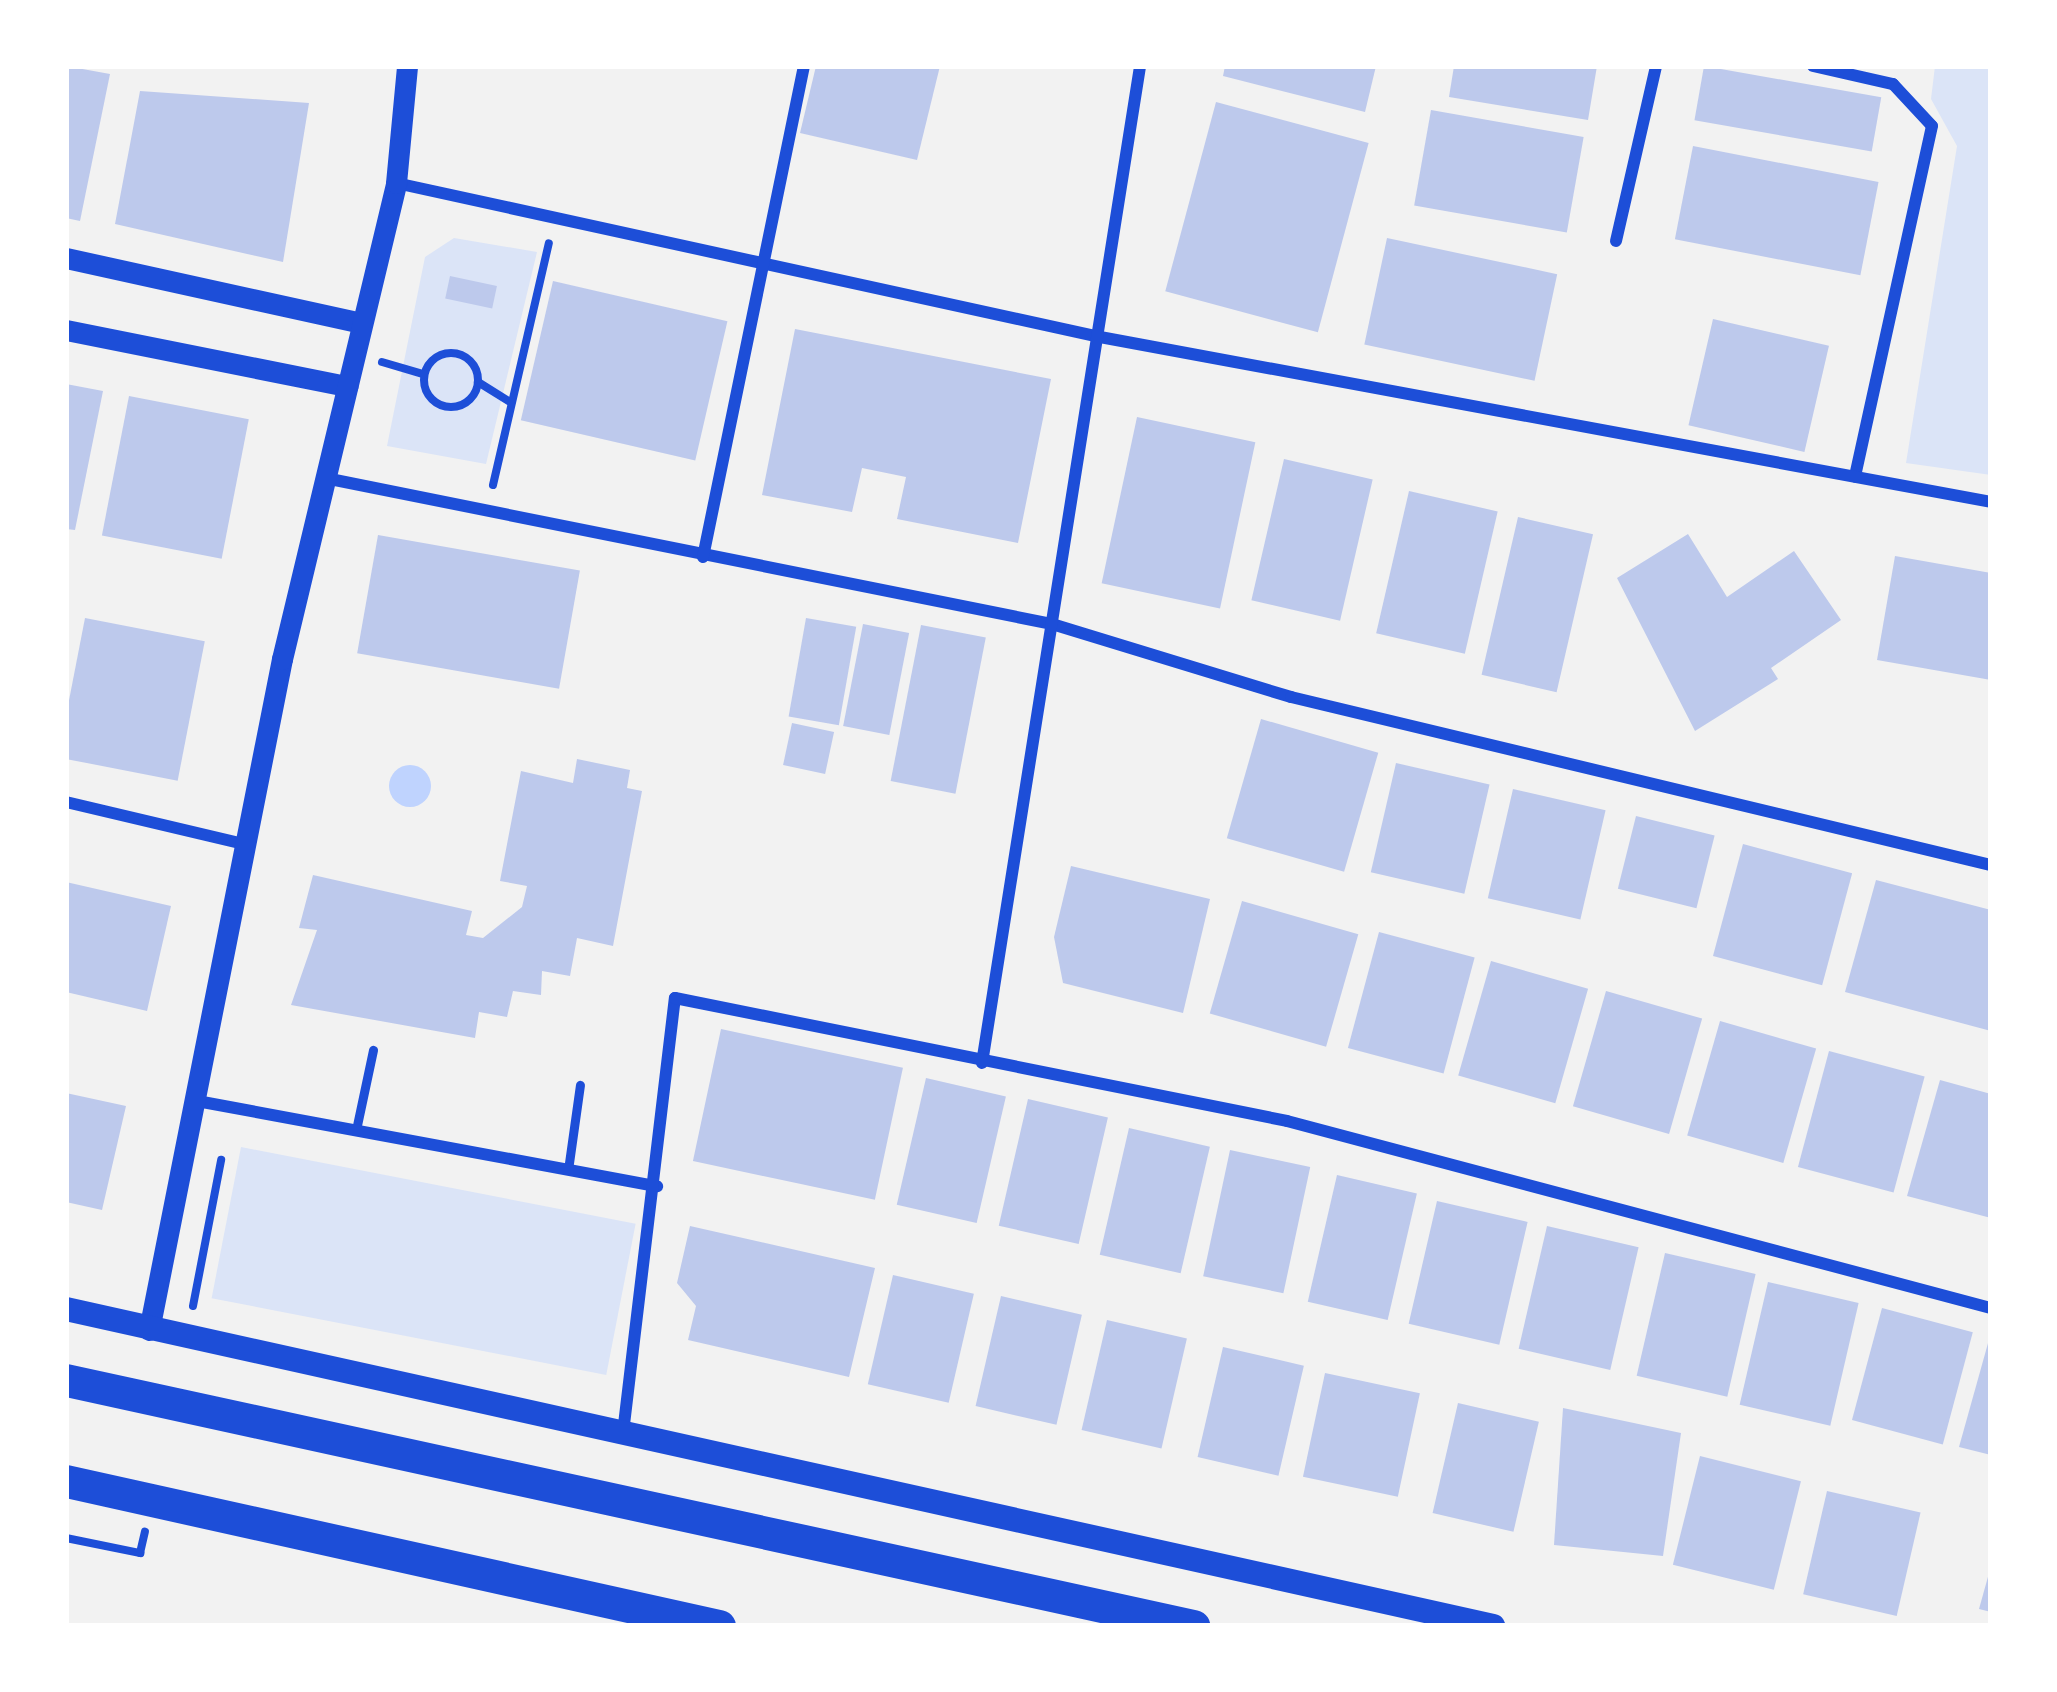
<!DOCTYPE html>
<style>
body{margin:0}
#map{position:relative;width:2057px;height:1692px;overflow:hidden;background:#f2f2f2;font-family:"Fira Sans Condensed",sans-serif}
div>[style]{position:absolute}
.green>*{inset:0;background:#dbe4f7;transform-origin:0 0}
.water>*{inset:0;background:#bfd3fe}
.round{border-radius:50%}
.building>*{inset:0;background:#bdc9ec;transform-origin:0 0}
.path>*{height:8px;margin:-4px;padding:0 4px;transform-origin:4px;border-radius:4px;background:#1d4ed8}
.path>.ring{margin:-4px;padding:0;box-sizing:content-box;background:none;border:8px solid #1d4ed8;border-radius:50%}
.service>*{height:9px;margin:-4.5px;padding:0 4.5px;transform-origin:4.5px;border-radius:4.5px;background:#1d4ed8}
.minor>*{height:12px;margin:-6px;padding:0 6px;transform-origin:6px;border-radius:6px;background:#1d4ed8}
.tertiary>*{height:21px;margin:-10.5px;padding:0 10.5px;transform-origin:10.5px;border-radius:10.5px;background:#1d4ed8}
.secondary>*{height:24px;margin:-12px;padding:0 12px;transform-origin:12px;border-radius:12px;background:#1d4ed8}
.trunk>*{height:33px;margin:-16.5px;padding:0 16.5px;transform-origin:16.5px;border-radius:16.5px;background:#1d4ed8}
span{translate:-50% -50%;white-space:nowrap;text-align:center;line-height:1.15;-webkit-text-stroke:9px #fff;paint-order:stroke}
.frame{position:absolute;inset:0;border:69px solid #fff;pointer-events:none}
</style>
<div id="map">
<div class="green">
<div style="clip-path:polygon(1935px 66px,1991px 66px,1991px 475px,1906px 463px,1957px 146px,1931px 99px)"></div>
<div style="clip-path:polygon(454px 238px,537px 252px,486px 464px,387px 446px,425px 257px)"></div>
<div style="left:241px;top:1147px;width:402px;height:154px;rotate:11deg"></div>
</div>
<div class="water">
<div class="round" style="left:389px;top:765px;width:42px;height:42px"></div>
</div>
<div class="building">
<div style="clip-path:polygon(66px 66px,110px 74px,80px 221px,66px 218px)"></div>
<div style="clip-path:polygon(816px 66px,940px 66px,917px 160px,800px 133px)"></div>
<div style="clip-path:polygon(1225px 66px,1376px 66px,1365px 112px,1223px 76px)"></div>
<div style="clip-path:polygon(1454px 66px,1597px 66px,1588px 120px,1449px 97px)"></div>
<div style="left:1704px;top:66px;width:180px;height:55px;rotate:10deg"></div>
<div style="clip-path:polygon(140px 91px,309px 103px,283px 262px,115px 224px)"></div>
<div style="left:1216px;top:102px;width:158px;height:196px;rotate:15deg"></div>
<div style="left:1431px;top:110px;width:155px;height:97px;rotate:10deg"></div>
<div style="left:1693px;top:146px;width:189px;height:95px;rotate:11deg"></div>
<div style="left:1387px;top:238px;width:174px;height:109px;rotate:12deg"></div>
<div style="left:450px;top:276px;width:48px;height:23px;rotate:12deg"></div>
<div style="left:553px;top:281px;width:179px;height:143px;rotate:13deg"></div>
<div style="left:1713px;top:319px;width:119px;height:109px;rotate:13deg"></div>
<div style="clip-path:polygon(795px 329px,1051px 379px,1018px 543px,897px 519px,906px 477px,862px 468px,852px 512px,762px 495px)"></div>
<div style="clip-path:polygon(66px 384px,103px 391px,75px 530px,66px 529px)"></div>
<div style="left:129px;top:396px;width:122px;height:142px;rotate:11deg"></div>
<div style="left:1137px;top:417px;width:121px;height:170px;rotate:12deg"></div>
<div style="left:1284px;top:459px;width:91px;height:145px;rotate:13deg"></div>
<div style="left:1409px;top:491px;width:91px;height:146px;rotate:13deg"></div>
<div style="left:1518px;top:517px;width:77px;height:162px;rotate:13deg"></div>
<div style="clip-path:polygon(1688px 534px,1727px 597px,1794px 551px,1841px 620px,1771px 668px,1778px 679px,1695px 731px,1617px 578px)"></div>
<div style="left:378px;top:535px;width:205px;height:120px;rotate:10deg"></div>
<div style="clip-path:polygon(1895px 556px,1991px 573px,1991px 680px,1877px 660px)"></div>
<div style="left:85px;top:618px;width:122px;height:142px;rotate:11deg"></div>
<div style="left:806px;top:618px;width:51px;height:100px;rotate:10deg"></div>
<div style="left:863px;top:624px;width:47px;height:104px;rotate:11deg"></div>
<div style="left:921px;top:625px;width:66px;height:159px;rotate:11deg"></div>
<div style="left:1261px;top:719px;width:122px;height:124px;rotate:16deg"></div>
<div style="left:792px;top:723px;width:43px;height:43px;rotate:12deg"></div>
<div style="clip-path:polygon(577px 759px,630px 770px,627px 788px,642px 791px,613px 946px,577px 938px,570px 976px,542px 971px,541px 995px,513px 991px,507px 1017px,479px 1012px,475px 1038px,291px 1005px,317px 930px,299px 928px,313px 875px,472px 911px,466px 935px,483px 938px,522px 907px,527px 886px,500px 881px,521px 771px,573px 783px)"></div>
<div style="left:1396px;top:763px;width:96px;height:112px;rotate:13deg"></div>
<div style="left:1513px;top:789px;width:95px;height:112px;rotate:13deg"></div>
<div style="left:1636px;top:816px;width:81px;height:75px;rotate:14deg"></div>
<div style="left:1743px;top:844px;width:113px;height:116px;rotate:15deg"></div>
<div style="clip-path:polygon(1071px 866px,1210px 899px,1183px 1013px,1063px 983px,1054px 937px)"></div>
<div style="clip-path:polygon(1876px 880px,1991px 910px,1991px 1031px,1845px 992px)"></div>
<div style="clip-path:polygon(66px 882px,171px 906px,147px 1011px,66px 992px)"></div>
<div style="left:1242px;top:901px;width:121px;height:117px;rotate:16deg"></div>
<div style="left:1379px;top:932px;width:99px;height:120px;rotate:15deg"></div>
<div style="left:1491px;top:961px;width:101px;height:119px;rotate:16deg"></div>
<div style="left:1606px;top:991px;width:100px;height:120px;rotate:16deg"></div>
<div style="left:1720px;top:1021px;width:100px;height:119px;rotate:16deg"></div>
<div style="left:721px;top:1029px;width:186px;height:135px;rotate:12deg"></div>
<div style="left:1829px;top:1051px;width:99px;height:120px;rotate:15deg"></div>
<div style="left:926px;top:1078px;width:82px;height:130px;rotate:13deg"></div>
<div style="clip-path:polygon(1940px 1080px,1991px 1094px,1991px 1218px,1907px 1196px)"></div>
<div style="clip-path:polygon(66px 1093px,126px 1106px,102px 1210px,66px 1202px)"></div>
<div style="left:1028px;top:1099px;width:82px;height:130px;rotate:13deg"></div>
<div style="left:1129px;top:1128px;width:83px;height:130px;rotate:13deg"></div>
<div style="left:1230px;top:1150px;width:82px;height:129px;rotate:12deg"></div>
<div style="left:1337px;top:1175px;width:82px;height:130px;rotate:13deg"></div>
<div style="left:1437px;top:1201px;width:93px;height:126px;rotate:13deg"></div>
<div style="clip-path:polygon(690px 1226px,875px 1268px,849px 1377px,688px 1340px,696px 1306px,677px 1283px)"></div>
<div style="left:1547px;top:1226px;width:94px;height:126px;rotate:13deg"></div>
<div style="left:1665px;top:1253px;width:93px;height:126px;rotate:13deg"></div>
<div style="left:893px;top:1275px;width:83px;height:112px;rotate:13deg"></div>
<div style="left:1768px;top:1282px;width:93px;height:126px;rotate:13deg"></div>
<div style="left:1001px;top:1296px;width:83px;height:113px;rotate:13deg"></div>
<div style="left:1882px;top:1308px;width:94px;height:116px;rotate:15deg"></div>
<div style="left:1107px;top:1320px;width:82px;height:113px;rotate:13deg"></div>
<div style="clip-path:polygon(1990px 1336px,1991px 1336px,1991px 1455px,1959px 1447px)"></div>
<div style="left:1223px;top:1347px;width:83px;height:113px;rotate:13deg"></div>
<div style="left:1325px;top:1373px;width:97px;height:106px;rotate:12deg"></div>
<div style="left:1458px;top:1403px;width:83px;height:113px;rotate:13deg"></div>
<div style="clip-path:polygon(1563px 1408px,1681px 1433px,1663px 1556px,1554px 1545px)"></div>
<div style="left:1700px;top:1456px;width:104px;height:112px;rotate:14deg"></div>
<div style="left:1827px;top:1491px;width:96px;height:106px;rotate:13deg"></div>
<div style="clip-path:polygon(1991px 1566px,1991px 1612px,1979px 1609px)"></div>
</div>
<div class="path">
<div class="ring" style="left:424px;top:353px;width:46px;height:46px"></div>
<div style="left:382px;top:362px;width:43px;rotate:16.3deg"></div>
<div style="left:478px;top:382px;width:39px;rotate:32deg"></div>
<div style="left:493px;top:485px;width:248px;rotate:-77deg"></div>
<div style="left:193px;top:1306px;width:149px;rotate:-79.1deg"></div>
<div style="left:66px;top:1538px;width:76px;rotate:11.5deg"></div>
<div style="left:140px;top:1553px;width:22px;rotate:-77deg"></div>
</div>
<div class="service">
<div style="left:356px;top:1130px;width:82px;rotate:-78deg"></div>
<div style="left:568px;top:1170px;width:86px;rotate:-82deg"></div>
</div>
<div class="minor">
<div style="left:1813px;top:66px;width:82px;rotate:12.7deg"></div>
<div style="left:1893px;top:84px;width:57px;rotate:47.1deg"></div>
<div style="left:1932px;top:126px;width:359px;rotate:102.4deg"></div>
<div style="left:396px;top:183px;width:721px;rotate:12.34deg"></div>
<div style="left:1100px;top:337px;width:906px;rotate:10.49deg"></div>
<div style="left:1616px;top:241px;width:180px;rotate:-77.1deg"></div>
<div style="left:325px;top:478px;width:742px;rotate:11.36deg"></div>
<div style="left:1052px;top:624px;width:250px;rotate:17deg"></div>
<div style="left:1291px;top:697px;width:720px;rotate:13.5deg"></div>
<div style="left:703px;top:557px;width:501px;rotate:-78.38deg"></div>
<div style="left:66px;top:802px;width:187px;rotate:13.3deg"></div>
<div style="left:982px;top:1063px;width:1009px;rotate:-80.99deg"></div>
<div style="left:197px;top:1101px;width:468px;rotate:10.5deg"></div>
<div style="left:623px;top:1433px;width:438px;rotate:-83.2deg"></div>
<div style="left:675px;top:998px;width:624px;rotate:11.36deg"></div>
<div style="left:1287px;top:1121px;width:728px;rotate:14.88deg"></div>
</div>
<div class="tertiary">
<div style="left:66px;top:258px;width:298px;rotate:12.4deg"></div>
<div style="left:66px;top:330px;width:287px;rotate:11.3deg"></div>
<div style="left:149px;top:1330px;width:684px;rotate:-78.79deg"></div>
<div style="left:282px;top:659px;width:489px;rotate:-76.5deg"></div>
<div style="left:396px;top:183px;width:118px;rotate:-84.6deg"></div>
</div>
<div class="secondary">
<div style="left:66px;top:1309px;width:1462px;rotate:12.52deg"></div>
</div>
<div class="trunk">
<div style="left:66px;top:1380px;width:1154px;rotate:12.31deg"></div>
<div style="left:66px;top:1481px;width:669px;rotate:12.52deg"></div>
</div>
<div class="frame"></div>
</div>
